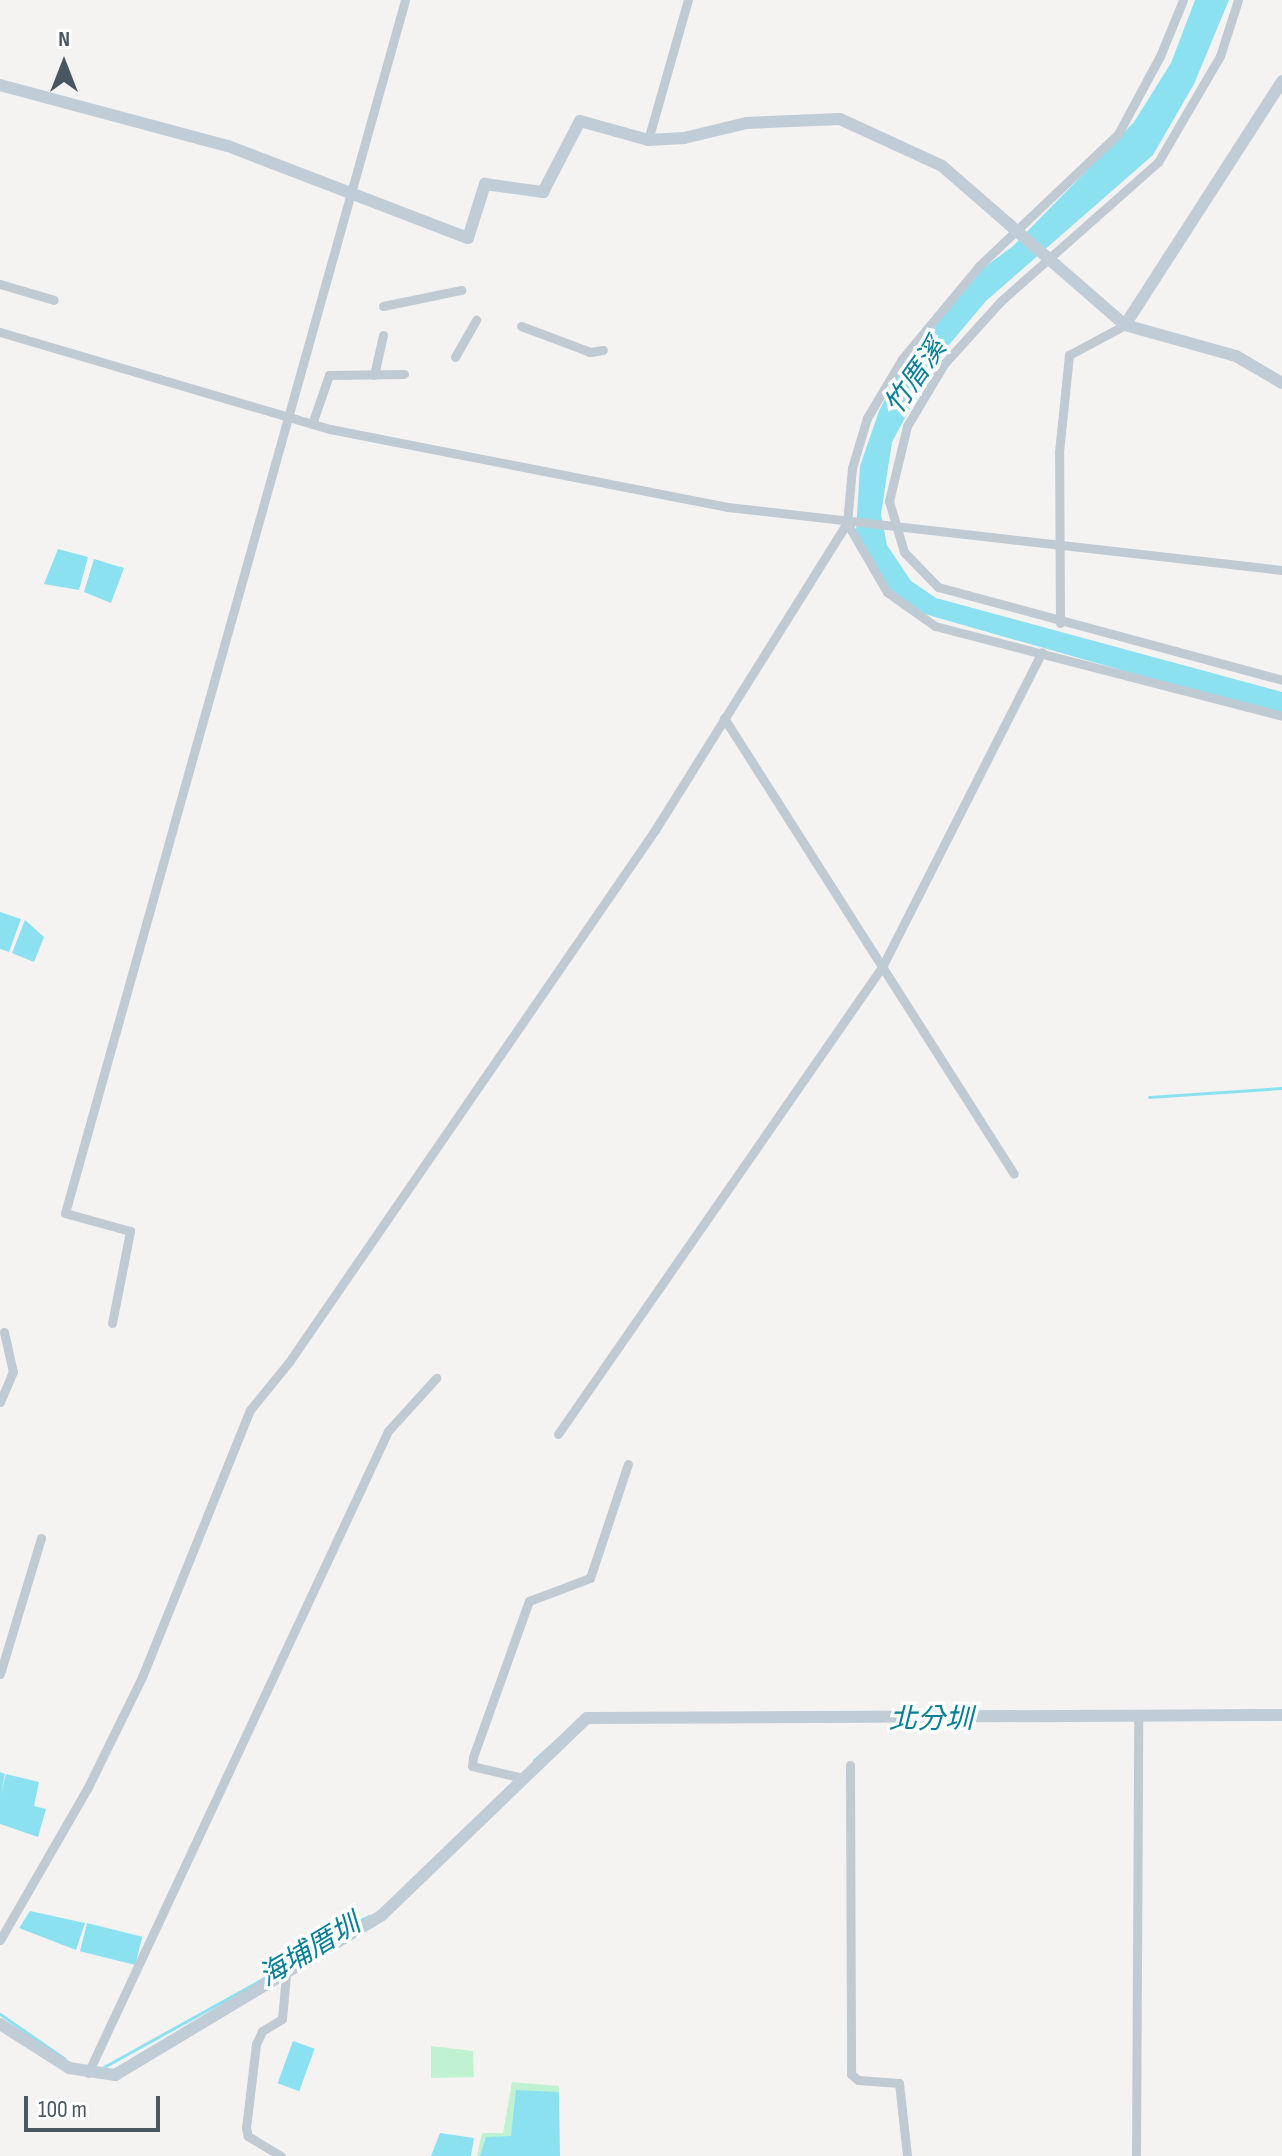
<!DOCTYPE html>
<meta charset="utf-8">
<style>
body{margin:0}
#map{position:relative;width:1282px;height:2156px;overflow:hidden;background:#f5f2f2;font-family:"Sofia Sans Condensed","Noto Sans TC",sans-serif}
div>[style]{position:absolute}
.green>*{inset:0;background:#c0f2d1}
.water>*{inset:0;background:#8ce1f1;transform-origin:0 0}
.stream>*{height:3px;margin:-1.5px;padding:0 1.5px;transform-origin:1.5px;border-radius:1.5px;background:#8ce1f1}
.street>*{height:9px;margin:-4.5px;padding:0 4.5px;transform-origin:4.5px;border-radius:4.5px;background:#c0cad2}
.secondary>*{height:12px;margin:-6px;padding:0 6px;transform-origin:6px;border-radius:6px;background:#c0ccd6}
span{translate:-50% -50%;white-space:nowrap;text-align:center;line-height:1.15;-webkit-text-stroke:7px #fff;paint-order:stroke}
.water-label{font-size:28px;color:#078097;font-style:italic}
.north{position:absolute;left:24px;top:24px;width:80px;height:80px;-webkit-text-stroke:6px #fff;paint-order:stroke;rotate:0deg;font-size:22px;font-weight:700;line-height:32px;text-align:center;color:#495761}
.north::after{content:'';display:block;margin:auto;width:28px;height:36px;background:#495761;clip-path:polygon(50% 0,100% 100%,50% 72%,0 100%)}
.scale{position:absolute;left:24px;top:2096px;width:136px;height:36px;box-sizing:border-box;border:4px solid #495761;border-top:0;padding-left:10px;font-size:24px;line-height:28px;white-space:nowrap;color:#495761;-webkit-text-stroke:6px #fff;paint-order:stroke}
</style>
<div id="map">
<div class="green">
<div style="clip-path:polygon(431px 2046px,473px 2051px,474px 2077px,431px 2078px)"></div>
<div style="clip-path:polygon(512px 2082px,559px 2086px,554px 2156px,477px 2156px,482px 2133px,503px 2133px)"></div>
</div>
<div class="water">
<div style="clip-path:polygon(1195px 0,1229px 0,1194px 84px,1153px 155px,986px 301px,937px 359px,892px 442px,881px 514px,887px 545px,911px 581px,936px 598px,1282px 692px,1282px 716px,921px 613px,888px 589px,856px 531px,860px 466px,879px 411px,910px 351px,974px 275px,1013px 246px,1134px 122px,1171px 63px)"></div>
<div style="clip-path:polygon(58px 549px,88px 557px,79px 590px,44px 584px)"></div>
<div style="clip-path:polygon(94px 559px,124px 568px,111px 603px,84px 592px)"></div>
<div style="clip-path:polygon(0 912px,21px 919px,9px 952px,0 949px)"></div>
<div style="clip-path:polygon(25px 920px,44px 937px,34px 962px,12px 953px)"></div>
<div style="clip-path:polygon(0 1772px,5px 1774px,1px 1794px,6px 1774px,39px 1782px,34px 1806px,46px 1809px,38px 1837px,0 1824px)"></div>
<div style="clip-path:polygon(30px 1911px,85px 1923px,76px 1950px,19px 1928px)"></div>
<div style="left:87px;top:1923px;width:57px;height:29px;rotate:14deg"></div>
<div style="left:293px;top:2041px;width:23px;height:45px;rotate:20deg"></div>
<div style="clip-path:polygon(516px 2090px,559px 2092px,560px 2156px,480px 2156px,486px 2137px,511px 2136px)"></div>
<div style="clip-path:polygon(440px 2133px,474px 2138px,471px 2156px,431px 2156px)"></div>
</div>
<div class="stream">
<div style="left:1149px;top:1097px;width:133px;rotate:-3.9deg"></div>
<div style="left:534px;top:1760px;width:59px;rotate:-41.6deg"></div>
<div style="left:280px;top:1969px;width:54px;rotate:-36deg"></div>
<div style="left:324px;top:1937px;width:50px;rotate:-25deg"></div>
<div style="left:0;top:2014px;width:79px;rotate:34.7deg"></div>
<div style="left:102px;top:2068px;width:192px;rotate:-29deg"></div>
</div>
<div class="street">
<div style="left:1183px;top:0;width:61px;rotate:112.3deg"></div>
<div style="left:1160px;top:56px;width:89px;rotate:118.3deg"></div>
<div style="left:1118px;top:134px;width:192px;rotate:136.5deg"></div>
<div style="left:979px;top:266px;width:121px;rotate:129.6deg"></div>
<div style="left:902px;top:359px;width:69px;rotate:120.7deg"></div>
<div style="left:867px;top:418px;width:52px;rotate:106.7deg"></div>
<div style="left:852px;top:468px;width:55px;rotate:95.2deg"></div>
<div style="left:847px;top:523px;width:80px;rotate:59.9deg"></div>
<div style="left:887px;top:592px;width:59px;rotate:35.3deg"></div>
<div style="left:935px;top:626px;width:358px;rotate:14.5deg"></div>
<div style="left:1238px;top:0;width:59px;rotate:107.8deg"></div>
<div style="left:1220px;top:56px;width:123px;rotate:120.3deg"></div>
<div style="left:1158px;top:162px;width:211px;rotate:138.5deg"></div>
<div style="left:1000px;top:302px;width:84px;rotate:132.1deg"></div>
<div style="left:944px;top:364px;width:72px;rotate:120.8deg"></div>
<div style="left:907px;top:426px;width:77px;rotate:103.5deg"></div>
<div style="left:889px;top:501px;width:53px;rotate:73.6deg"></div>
<div style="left:904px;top:552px;width:49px;rotate:45.8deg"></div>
<div style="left:938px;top:587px;width:356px;rotate:15.1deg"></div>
<div style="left:648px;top:140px;width:146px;rotate:-74.1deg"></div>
<div style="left:0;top:284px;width:56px;rotate:16.5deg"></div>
<div style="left:383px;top:306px;width:80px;rotate:-11.6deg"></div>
<div style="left:521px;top:326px;width:74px;rotate:20.6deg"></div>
<div style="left:590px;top:352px;width:13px;rotate:-9deg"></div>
<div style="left:0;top:332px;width:344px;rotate:16.4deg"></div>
<div style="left:330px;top:429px;width:406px;rotate:11.1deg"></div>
<div style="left:728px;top:507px;width:558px;rotate:6.49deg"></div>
<div style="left:455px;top:357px;width:43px;rotate:-60.4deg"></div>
<div style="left:374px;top:375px;width:41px;rotate:-77.3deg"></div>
<div style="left:312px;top:424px;width:52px;rotate:-70.9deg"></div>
<div style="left:329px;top:375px;width:75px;rotate:-0.8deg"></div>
<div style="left:1060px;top:623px;width:171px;rotate:-90.3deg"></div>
<div style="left:1059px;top:452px;width:98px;rotate:-84.1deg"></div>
<div style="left:1069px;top:355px;width:64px;rotate:-28.2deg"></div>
<div style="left:724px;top:718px;width:540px;rotate:57.55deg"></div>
<div style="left:112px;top:1323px;width:94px;rotate:-78.9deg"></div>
<div style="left:130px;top:1231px;width:67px;rotate:-164.5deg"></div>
<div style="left:65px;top:1213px;width:1260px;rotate:-74.34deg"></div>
<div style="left:0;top:1402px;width:33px;rotate:-67deg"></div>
<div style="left:13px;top:1372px;width:41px;rotate:-102.7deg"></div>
<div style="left:558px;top:1434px;width:568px;rotate:-55.25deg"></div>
<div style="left:882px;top:967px;width:353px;rotate:-63.1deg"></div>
<div style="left:0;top:1674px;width:142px;rotate:-73.2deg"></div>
<div style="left:850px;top:1765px;width:309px;rotate:89.8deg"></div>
<div style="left:851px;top:2074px;width:9px;rotate:41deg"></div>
<div style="left:858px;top:2080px;width:41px;rotate:4.2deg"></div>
<div style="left:899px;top:2083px;width:73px;rotate:83.7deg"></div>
<div style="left:523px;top:1778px;width:52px;rotate:-166.8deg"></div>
<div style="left:472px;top:1766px;width:9px;rotate:-84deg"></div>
<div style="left:473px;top:1757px;width:166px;rotate:-70.3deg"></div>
<div style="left:529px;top:1601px;width:65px;rotate:-20.7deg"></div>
<div style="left:590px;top:1578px;width:120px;rotate:-71.6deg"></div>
<div style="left:0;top:1940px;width:174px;rotate:-60.1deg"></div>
<div style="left:87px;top:1789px;width:125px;rotate:-63.8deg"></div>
<div style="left:142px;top:1677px;width:288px;rotate:-68deg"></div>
<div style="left:250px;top:1410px;width:62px;rotate:-50.9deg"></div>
<div style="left:289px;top:1362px;width:646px;rotate:-55.47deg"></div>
<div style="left:655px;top:830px;width:362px;rotate:-58deg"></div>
<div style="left:88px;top:2073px;width:709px;rotate:-64.95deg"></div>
<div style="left:388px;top:1431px;width:72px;rotate:-47.8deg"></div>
<div style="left:281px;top:2156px;width:39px;rotate:-149deg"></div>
<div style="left:248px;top:2136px;width:8px;rotate:-104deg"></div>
<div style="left:246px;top:2128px;width:85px;rotate:-83.2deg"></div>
<div style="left:256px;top:2044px;width:14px;rotate:-65deg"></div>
<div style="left:262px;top:2031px;width:23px;rotate:-31deg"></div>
<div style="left:282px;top:2019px;width:44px;rotate:-84.8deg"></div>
<div style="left:1136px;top:2156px;width:441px;rotate:-89.7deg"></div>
</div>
<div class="secondary">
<div style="left:0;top:85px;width:236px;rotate:15deg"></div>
<div style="left:228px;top:146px;width:257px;rotate:21deg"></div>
<div style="left:468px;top:238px;width:57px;rotate:-72.5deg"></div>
<div style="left:485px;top:184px;width:59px;rotate:7.9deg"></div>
<div style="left:543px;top:192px;width:80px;rotate:-62.5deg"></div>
<div style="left:580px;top:121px;width:71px;rotate:15.6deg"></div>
<div style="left:648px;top:140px;width:36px;rotate:-3deg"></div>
<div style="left:684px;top:138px;width:65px;rotate:-13.4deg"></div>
<div style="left:747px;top:123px;width:93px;rotate:-2.5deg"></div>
<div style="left:840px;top:119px;width:112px;rotate:24.7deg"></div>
<div style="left:942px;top:166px;width:242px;rotate:41deg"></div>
<div style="left:1125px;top:325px;width:115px;rotate:15.6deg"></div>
<div style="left:1236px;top:356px;width:53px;rotate:30.4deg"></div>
<div style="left:1125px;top:325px;width:290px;rotate:-57.2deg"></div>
<div style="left:0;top:2024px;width:82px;rotate:32.5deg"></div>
<div style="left:69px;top:2068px;width:47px;rotate:8.7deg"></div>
<div style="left:115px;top:2075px;width:311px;rotate:-30.9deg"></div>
<div style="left:382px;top:1915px;width:284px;rotate:-43.9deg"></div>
<div style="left:587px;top:1718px;width:695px;rotate:-0.25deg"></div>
</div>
<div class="water-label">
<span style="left:916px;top:377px;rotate:-55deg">竹厝溪</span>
<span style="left:931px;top:1720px">北分圳</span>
<span style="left:310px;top:1951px;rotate:-31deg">海埔厝圳</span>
</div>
<div class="north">N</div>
<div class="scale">100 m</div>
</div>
